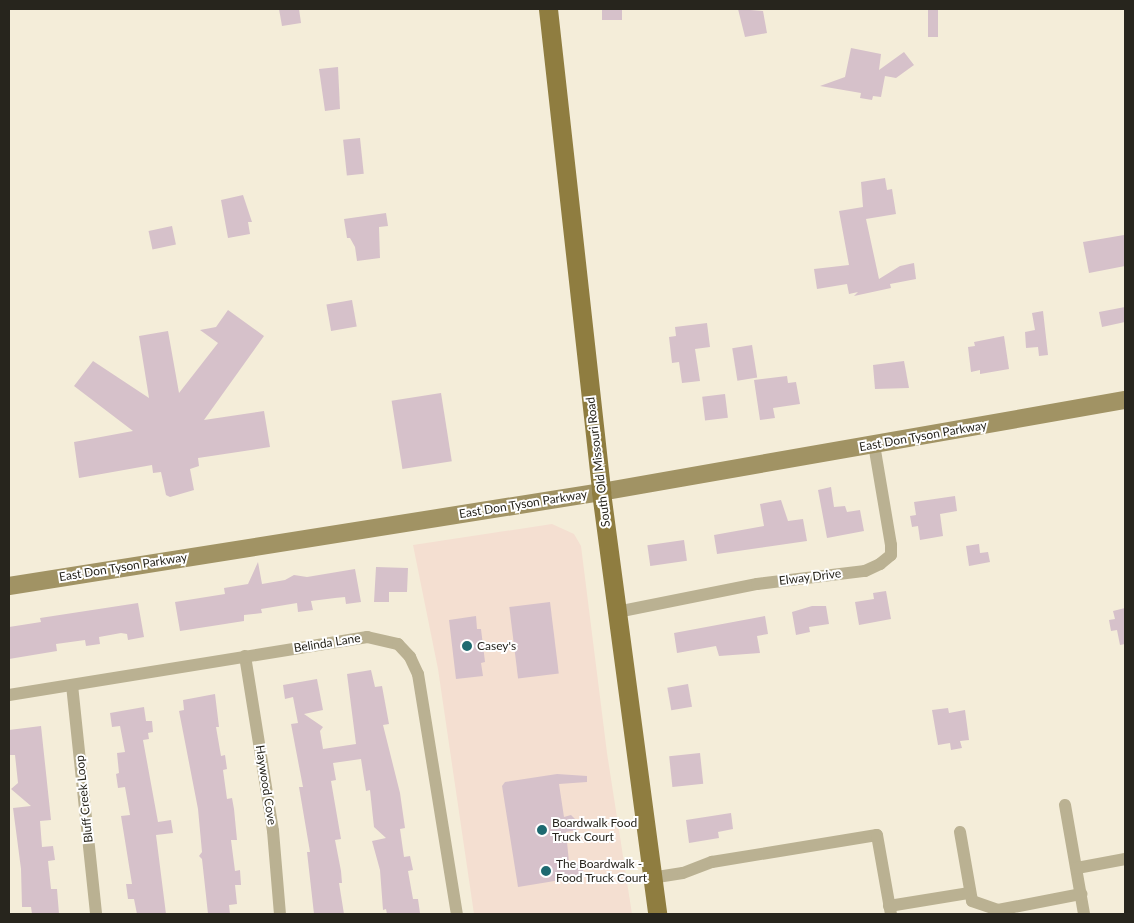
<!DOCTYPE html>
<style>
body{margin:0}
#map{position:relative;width:1134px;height:923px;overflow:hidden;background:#f4edd9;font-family:Lato,sans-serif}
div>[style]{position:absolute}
.commercial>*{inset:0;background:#f4dfd1}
.building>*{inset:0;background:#d6c1ca;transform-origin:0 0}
.street>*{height:12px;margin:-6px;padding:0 6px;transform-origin:6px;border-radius:6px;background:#bab192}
.secondary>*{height:18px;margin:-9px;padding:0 9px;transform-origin:9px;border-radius:9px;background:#a19364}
.primary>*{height:19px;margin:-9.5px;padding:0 9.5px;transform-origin:9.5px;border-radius:9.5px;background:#8f7d40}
.dots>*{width:14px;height:14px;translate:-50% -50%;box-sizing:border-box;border:2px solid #fff;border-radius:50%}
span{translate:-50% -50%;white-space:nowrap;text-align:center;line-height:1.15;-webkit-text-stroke:4px #fff;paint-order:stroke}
.street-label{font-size:12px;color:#27251d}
.poi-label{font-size:12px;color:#27251d}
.left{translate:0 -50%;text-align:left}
.frame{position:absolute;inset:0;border:10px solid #27251d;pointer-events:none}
</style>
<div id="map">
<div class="commercial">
<div style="clip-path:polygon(552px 524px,574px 534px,581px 546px,607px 753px,632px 914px,474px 914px,438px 669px,413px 545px)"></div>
</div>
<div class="building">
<div style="clip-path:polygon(279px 9px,299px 9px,301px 23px,282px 26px)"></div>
<div style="left:602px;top:9px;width:20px;height:11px"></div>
<div style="clip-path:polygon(738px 9px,763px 11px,767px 33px,745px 37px)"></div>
<div style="left:928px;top:9px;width:10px;height:28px"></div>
<div style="clip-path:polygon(851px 48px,881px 54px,879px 70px,904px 52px,914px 65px,896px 78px,885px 76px,881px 97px,873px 96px,872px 100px,860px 98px,861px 93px,820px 86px,845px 77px)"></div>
<div style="clip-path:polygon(338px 67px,340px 109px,325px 111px,319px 69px)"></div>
<div style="left:360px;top:138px;width:36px;height:17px;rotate:84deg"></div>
<div style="clip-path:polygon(885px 178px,887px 190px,892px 189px,896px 214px,866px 219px,879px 279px,900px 266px,914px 263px,916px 279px,890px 284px,891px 288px,854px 296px,858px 292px,849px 294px,847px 284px,817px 289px,814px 269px,849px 265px,839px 211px,863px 207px,861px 182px)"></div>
<div style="clip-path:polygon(243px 195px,252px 222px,248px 222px,250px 234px,228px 238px,221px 200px)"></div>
<div style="clip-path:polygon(386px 213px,388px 226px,379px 227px,380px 258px,357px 261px,355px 247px,350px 238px,347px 238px,344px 219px)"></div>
<div style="left:172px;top:226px;width:19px;height:24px;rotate:78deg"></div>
<div style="clip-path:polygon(1124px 235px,1125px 266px,1089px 273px,1083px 242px)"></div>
<div style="left:352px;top:300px;width:27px;height:26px;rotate:80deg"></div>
<div style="clip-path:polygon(1125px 307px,1125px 322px,1102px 327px,1099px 312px)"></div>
<div style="clip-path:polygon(228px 310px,264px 336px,204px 420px,264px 411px,270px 447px,198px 458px,199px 466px,190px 469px,194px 490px,170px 497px,166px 495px,161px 472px,153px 473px,152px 465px,79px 478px,74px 442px,133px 431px,74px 386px,93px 361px,149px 398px,139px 336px,168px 331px,179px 393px,218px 343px,200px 330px,216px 327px)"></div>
<div style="clip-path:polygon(1043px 311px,1048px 355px,1039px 356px,1038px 347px,1026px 348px,1025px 332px,1035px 330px,1032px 313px)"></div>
<div style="clip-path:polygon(707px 323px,710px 347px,695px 349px,700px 381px,682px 383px,679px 362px,672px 363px,669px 337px,676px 336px,675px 327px)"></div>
<div style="clip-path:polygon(1004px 336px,1009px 369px,980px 374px,980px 370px,971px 372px,968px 347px,975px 346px,974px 342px)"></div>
<div style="left:752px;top:345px;width:33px;height:20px;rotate:81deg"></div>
<div style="clip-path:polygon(904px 361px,909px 388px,875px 389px,873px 365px)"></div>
<div style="clip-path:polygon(787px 376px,788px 383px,796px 382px,800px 404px,773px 408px,775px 418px,760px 420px,754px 380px)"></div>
<div style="left:441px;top:393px;width:69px;height:50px;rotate:81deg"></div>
<div style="left:725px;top:394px;width:24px;height:23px;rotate:83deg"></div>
<div style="clip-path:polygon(831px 487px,834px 507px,845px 506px,847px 512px,860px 510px,864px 531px,827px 538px,818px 490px)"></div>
<div style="clip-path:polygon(955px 496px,957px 511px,940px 514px,943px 536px,920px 540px,918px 526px,912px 527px,910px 516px,916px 515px,914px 502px)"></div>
<div style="clip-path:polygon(781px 500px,788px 521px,803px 519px,807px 541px,717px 554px,714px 535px,764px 526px,760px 504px)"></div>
<div style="left:684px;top:540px;width:21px;height:37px;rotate:82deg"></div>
<div style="clip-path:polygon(979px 544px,980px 553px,988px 552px,990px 562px,969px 566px,966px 546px)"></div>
<div style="clip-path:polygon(258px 562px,262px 584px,285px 580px,294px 575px,307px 577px,355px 569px,361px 602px,346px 604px,345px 597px,335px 598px,311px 601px,313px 610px,298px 612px,297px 603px,261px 609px,262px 613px,244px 615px,244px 621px,180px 631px,175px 602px,225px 594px,224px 588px,248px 584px)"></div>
<div style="clip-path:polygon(376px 567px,408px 568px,407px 592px,389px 592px,389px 602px,374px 602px)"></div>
<div style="clip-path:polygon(886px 591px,891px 619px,859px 625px,855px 602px,874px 599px,873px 593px)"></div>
<div style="left:550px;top:602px;width:72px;height:41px;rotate:83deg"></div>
<div style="clip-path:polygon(138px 603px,144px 637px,128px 640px,127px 634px,121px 633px,99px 637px,100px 644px,86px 646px,85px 640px,56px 644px,57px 651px,9px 659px,9px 627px,41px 622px,40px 618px)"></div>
<div style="clip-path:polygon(812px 606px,826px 606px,829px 624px,809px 627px,810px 632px,796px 635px,792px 612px)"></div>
<div style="clip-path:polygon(1125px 608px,1125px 644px,1120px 645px,1117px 630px,1111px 631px,1109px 620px,1115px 619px,1113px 611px)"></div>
<div style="clip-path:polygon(476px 616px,477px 629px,481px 629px,485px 662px,481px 663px,483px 676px,456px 679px,449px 620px)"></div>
<div style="clip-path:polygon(765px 616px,768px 634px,757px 636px,760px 653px,719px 656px,716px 646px,677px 653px,674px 633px)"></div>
<div style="clip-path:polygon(371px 670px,375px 687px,382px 686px,389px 724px,383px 725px,400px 793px,405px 828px,400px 829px,404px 857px,410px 856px,413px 870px,408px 871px,413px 899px,418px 899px,420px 913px,387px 914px,386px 909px,383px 910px,380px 870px,372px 841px,386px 838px,374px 827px,370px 790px,366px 791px,361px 759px,333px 763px,336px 780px,331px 781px,341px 839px,335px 840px,341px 871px,342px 883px,339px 883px,344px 914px,314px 914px,307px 852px,310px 852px,299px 787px,303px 787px,291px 724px,298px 723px,293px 697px,285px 699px,283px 685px,317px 679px,323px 710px,304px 714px,323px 727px,320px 731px,323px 749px,356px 744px,347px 674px)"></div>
<div style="left:688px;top:684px;width:23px;height:21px;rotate:80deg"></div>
<div style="clip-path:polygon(215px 694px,219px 727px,216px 727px,221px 756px,225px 755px,227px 769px,223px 770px,227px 799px,232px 798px,234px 809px,237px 840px,231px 840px,235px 871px,240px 870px,241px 885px,235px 885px,237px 904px,229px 905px,230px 914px,208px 914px,202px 859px,199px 856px,202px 852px,198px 809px,179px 711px,184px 710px,183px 700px)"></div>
<div style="clip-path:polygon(144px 707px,146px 721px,152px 721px,153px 732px,148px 733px,149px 739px,143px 740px,158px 822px,171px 820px,173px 833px,156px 835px,166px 914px,137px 914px,134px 899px,128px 899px,126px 884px,132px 884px,121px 816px,130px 815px,125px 787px,118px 788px,116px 774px,119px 773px,117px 753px,125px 752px,120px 726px,112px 727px,110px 713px)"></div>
<div style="clip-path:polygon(948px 708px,949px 713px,965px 710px,969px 740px,960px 741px,962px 748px,951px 750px,950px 743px,938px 745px,932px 710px)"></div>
<div style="clip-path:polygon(41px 726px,51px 820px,40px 821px,42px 847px,53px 846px,55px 860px,48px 861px,51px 889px,57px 889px,59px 914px,32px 914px,31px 907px,22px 907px,21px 869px,13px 808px,31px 806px,11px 789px,18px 783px,15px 755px,9px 755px,9px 730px)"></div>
<div style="left:700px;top:753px;width:31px;height:31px;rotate:84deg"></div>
<div style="clip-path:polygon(557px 774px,587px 776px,587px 782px,559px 784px,564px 817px,571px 815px,575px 819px,576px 830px,566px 832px,569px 862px,581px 864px,585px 876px,518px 887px,502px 786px,505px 782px)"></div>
<div style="clip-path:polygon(731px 813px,733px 829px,718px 832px,719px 838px,689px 843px,686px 820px)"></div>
</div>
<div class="street">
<div style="left:617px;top:612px;width:143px;rotate:-11.3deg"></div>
<div style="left:757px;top:584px;width:109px;rotate:-6.9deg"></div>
<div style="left:865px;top:571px;width:17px;rotate:-25deg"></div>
<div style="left:880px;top:564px;width:14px;rotate:-39deg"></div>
<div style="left:891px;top:555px;width:10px;rotate:-90deg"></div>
<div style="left:891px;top:545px;width:101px;rotate:-99.6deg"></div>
<div style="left:245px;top:656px;width:177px;rotate:80.9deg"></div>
<div style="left:273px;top:831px;width:83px;rotate:85.2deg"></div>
<div style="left:72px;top:685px;width:230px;rotate:84deg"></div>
<div style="left:9px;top:695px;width:363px;rotate:-9.2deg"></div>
<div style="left:367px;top:637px;width:32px;rotate:13deg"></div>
<div style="left:398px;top:644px;width:18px;rotate:47deg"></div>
<div style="left:410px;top:657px;width:19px;rotate:65deg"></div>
<div style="left:418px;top:674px;width:243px;rotate:80.8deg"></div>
<div style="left:1065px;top:805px;width:111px;rotate:80.1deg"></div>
<div style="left:960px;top:832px;width:70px;rotate:80.1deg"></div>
<div style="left:972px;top:901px;width:28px;rotate:19deg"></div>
<div style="left:998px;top:910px;width:85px;rotate:-10.9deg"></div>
<div style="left:1077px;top:868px;width:49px;rotate:-10.6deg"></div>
<div style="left:651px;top:878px;width:32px;rotate:-9deg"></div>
<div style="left:683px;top:873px;width:31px;rotate:-21deg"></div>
<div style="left:712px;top:862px;width:167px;rotate:-9.3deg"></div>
<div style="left:877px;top:835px;width:80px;rotate:80deg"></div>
<div style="left:889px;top:906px;width:80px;rotate:-9.3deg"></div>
</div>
<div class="secondary">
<div style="left:9px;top:586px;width:599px;rotate:-9.02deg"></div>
<div style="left:601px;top:492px;width:532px;rotate:-9.96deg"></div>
</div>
<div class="primary">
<div style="left:548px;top:9px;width:486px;rotate:83.7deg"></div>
<div style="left:601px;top:492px;width:426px;rotate:82.4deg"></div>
</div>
<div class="dots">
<div style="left:467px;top:646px;background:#1d6970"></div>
<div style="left:542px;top:830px;background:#1d6970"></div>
<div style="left:546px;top:871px;background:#1d6970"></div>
</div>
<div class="street-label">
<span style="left:923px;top:436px;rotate:-10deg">East Don Tyson Parkway</span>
<span style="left:598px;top:462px;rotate:-97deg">South Old Missouri Road</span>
<span style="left:523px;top:504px;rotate:-9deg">East Don Tyson Parkway</span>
<span style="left:123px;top:567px;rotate:-9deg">East Don Tyson Parkway</span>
<span style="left:810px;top:577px;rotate:-7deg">Elway Drive</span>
<span style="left:327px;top:643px;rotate:-9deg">Belinda Lane</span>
<span style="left:266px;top:785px;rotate:81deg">Haywood Cove</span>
<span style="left:84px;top:799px;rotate:-96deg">Bluff Creek Loop</span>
</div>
<div class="poi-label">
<span class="left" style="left:477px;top:646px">Casey's</span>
<span class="left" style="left:552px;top:830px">Boardwalk Food<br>Truck Court</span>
<span class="left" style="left:556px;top:871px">The Boardwalk -<br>Food Truck Court</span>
</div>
<div class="frame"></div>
</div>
